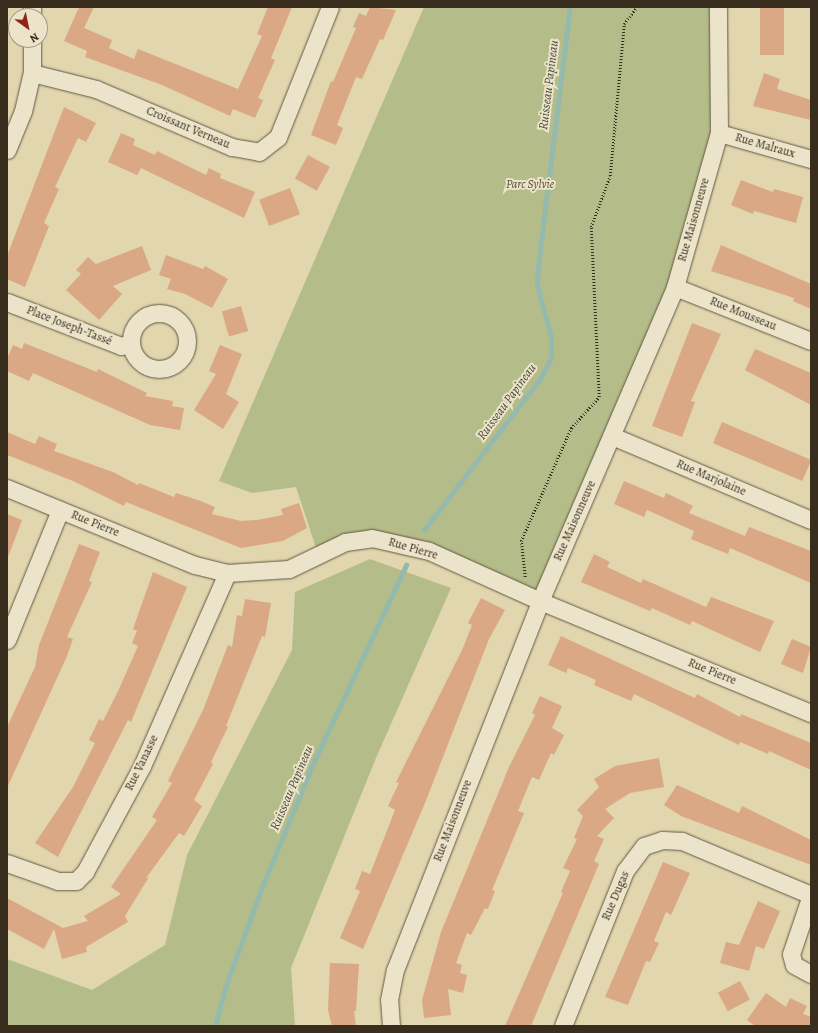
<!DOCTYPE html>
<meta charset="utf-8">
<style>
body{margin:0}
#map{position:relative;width:818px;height:1033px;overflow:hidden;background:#e1d6ae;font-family:Alegreya,serif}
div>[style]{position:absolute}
.green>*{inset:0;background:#b4bd89}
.stream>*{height:4.5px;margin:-2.25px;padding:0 2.25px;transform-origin:2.25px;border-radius:2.25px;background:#94b9ad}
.building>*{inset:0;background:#daa884;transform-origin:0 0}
.path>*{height:2.5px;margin-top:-1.25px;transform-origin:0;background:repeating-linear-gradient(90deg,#392d1e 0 1px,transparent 0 3px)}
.roads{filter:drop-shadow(0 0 1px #635742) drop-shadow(0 0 1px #635742)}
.minor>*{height:17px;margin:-8.5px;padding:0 8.5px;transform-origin:8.5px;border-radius:8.5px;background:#ece4ca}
.minor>.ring{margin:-8.5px;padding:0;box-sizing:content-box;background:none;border:17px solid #ece4ca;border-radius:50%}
span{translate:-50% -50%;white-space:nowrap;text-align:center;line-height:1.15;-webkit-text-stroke:4px #ece4ca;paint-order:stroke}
.street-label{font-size:12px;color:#392d1e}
.park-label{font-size:12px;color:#524a33;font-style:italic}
.water-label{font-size:13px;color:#4b493b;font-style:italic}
.frame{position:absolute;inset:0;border:8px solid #392d1e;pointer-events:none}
.north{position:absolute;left:8px;top:8px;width:40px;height:40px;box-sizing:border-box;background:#ece4ca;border:1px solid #a49b85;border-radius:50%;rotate:147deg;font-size:11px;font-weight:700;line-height:16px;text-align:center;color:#392d1e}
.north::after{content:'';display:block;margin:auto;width:14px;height:18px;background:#8f2418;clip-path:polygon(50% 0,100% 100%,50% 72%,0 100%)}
</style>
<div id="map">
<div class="green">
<div style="clip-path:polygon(424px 7px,718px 7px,719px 133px,675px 287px,540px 601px,372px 538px,318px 554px,296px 487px,252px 493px,219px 481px)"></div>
<div style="clip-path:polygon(370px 559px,451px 588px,376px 758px,291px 968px,295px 1026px,7px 1026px,7px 959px,92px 990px,165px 945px,187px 855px,292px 650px,295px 592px)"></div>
</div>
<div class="stream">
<div style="left:424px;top:530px;width:190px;rotate:-52.5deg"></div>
<div style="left:540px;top:379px;width:24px;rotate:-62deg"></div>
<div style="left:551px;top:358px;width:20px;rotate:-90deg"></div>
<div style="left:551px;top:338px;width:55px;rotate:-104.8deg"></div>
<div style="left:537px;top:285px;width:27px;rotate:-86deg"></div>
<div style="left:539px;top:258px;width:253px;rotate:-83deg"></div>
<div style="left:215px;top:1026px;width:39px;rotate:-75deg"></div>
<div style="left:225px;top:988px;width:108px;rotate:-69.9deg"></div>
<div style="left:262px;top:887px;width:131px;rotate:-67.5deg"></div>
<div style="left:312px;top:766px;width:222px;rotate:-64.9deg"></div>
</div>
<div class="building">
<div style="clip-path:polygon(79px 7px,94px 7px,84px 28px,112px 40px,109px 48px,134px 59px,138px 49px,238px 89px,262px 36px,257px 34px,268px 7px,292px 7px,271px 58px,275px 60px,258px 98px,263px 100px,255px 118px,233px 109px,230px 116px,162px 85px,85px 57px,87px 51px,64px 41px)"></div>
<div style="clip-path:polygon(370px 7px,396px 10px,383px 40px,380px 39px,362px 79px,356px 77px,337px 125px,343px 128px,336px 145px,311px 135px,331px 81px,333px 82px,356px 28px,353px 27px,359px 13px,366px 16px)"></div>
<div style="left:760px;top:7px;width:24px;height:48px"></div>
<div style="clip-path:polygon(764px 73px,780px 79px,777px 89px,811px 100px,811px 120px,753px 106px)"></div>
<div style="clip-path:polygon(64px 107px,96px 123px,86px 142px,78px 138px,55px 187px,59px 189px,44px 223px,49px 226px,25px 287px,7px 279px,7px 256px)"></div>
<div style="clip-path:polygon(121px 133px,135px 139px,133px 145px,155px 155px,157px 151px,206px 175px,209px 168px,221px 174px,220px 178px,255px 192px,244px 218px,141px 168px,137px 175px,108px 162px)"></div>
<div style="left:308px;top:155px;width:25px;height:27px;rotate:29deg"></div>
<div style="clip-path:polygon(741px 180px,773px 192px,774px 189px,803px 197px,796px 223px,754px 211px,753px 214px,731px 205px)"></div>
<div style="left:290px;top:188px;width:28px;height:33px;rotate:69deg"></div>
<div style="clip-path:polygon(721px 245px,811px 284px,811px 309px,793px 301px,794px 298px,711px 271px)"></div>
<div style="clip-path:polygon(142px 246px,151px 270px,113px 286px,122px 294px,99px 320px,66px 290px,81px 274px,76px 270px,88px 257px,96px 264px)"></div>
<div style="clip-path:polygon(166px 255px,203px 269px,205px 266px,228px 279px,212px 308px,185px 294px,167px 289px,171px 279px,159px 275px)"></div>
<div style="left:241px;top:306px;width:26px;height:20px;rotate:74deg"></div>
<div style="clip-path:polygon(692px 323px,721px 334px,691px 401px,695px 402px,682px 437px,652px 426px)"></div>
<div style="clip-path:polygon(24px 343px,97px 372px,98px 369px,147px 393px,145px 396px,173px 401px,172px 406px,184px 408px,180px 430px,150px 425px,33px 373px,29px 381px,7px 371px,7px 359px,13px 345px,22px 349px)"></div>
<div style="clip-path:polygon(220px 345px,242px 354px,226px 394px,239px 402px,223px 429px,194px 410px,216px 374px,209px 371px)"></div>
<div style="clip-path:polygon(755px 349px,811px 373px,811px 405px,745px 370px)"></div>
<div style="left:722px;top:422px;width:97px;height:23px;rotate:23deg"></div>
<div style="clip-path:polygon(7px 432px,35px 444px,39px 436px,57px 444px,54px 451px,113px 472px,138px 485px,139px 483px,174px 497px,176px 493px,198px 500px,215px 507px,212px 514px,241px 521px,257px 520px,283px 515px,281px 509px,299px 503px,307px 528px,283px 541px,241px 548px,126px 502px,124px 506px,73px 481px,7px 455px)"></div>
<div style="clip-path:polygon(624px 481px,664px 498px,666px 493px,693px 506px,689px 513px,745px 536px,749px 527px,811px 551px,811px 583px,730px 548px,728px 554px,691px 539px,694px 531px,647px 510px,644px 517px,614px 504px)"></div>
<div style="clip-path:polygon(7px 514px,22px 520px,8px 557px,7px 556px)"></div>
<div style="clip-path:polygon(79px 544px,100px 552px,89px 581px,92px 582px,67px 637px,73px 639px,67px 656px,7px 788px,7px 727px,35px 667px,39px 645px)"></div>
<div style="clip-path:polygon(594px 554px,610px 562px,607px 567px,641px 583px,643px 579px,706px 607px,711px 597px,774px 621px,760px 652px,692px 621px,690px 625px,652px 608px,650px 611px,581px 582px)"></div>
<div style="clip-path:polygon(153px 572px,187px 587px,131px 722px,128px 720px,58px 857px,35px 843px,73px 787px,95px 743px,89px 740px,99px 719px,103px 721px,119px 689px,138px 646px,132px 643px,137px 631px,133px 629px)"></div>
<div style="clip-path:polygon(481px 598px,505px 610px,489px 639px,425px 803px,363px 949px,340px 938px,360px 891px,355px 889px,362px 871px,370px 874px,395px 810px,388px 806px,399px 783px,396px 782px,463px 648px,472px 625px,468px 623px)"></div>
<div style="clip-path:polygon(245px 599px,271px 603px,265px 637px,262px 636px,226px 726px,228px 727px,211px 762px,213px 764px,194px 800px,202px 806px,184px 836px,179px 833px,146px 878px,149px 877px,125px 916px,128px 922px,86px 947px,87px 952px,62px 959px,54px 929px,44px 949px,7px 929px,7px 898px,63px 928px,88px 921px,84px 916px,121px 894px,111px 887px,157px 820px,152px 817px,172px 783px,168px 781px,203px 710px,228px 645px,232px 647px,237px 615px,242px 616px)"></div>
<div style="clip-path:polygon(561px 636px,695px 698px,697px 694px,740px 717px,741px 714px,811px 743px,811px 770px,769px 751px,768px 754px,740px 742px,739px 745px,634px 694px,631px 701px,594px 685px,596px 680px,568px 668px,566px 673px,548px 665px)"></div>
<div style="clip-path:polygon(792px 639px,811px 647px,803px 673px,781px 664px)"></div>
<div style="clip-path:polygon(540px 696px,562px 706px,552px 728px,564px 735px,554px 755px,551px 753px,539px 780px,532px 777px,518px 811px,524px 813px,492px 890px,495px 891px,488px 909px,485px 908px,471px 935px,467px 933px,456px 963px,462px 965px,460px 973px,467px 975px,463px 993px,448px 989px,451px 1015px,424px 1018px,422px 1000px,441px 932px,509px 767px,535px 715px,532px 713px)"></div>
<div style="clip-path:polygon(659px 758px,664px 787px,630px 793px,605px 809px,614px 818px,597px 836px,604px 839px,594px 861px,599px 864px,531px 1026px,505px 1026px,563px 893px,561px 892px,570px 871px,563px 868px,577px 839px,574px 838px,583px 816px,577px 810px,599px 787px,594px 779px,615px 766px)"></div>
<div style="clip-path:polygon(677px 785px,739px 813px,742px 806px,811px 840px,811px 865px,681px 816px,664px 805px)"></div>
<div style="clip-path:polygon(663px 862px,690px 873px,671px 915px,666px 912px,654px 941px,659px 943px,650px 962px,646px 961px,628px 1005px,605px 997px)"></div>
<div style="clip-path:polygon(758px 901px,780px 911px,764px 949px,756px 946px,749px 971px,720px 963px,726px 942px,739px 945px)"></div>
<div style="clip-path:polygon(330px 963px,359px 964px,356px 1011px,354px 1011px,356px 1026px,332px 1026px,328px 1010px)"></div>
<div style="left:740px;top:981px;width:21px;height:25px;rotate:62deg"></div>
<div style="clip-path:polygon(766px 993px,786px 1007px,790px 998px,807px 1006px,803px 1014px,811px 1017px,811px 1026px,755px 1026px,747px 1020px)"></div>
</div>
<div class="path">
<div style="left:525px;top:577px;width:36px;rotate:-96deg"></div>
<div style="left:521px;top:541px;width:124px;rotate:-66.1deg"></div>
<div style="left:571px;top:428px;width:42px;rotate:-47.9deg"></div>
<div style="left:599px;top:397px;width:170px;rotate:-92.7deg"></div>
<div style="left:591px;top:227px;width:54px;rotate:-69.6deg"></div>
<div style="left:610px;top:176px;width:153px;rotate:-84.7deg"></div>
<div style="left:624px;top:24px;width:21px;rotate:-53deg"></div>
</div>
<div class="roads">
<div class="minor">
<div style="left:32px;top:16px;width:9px;rotate:-90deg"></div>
<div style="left:32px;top:73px;width:66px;rotate:14deg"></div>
<div style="left:96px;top:89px;width:148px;rotate:23.1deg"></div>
<div style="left:232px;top:147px;width:27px;rotate:10deg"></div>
<div style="left:259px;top:152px;width:24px;rotate:-38deg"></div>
<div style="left:278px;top:137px;width:140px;rotate:-68.2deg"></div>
<div style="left:719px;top:133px;width:96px;rotate:15.8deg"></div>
<div style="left:7px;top:150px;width:42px;rotate:-67.7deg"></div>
<div style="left:23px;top:111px;width:39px;rotate:-77deg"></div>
<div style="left:32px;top:73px;width:33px;rotate:-90deg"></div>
<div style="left:675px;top:287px;width:146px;rotate:21.7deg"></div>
<div style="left:7px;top:302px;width:122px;rotate:21.1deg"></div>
<div style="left:121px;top:346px;width:10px;rotate:-17deg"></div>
<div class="ring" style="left:131px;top:313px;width:39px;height:39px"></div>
<div style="left:612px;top:436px;width:216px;rotate:22.9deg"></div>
<div style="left:7px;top:488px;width:203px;rotate:22.3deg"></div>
<div style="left:195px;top:565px;width:33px;rotate:14deg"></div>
<div style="left:227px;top:573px;width:62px;rotate:-3.7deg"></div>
<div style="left:289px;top:569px;width:62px;rotate:-25.7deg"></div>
<div style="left:345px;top:542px;width:27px;rotate:-8deg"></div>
<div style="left:372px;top:538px;width:58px;rotate:12.8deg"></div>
<div style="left:429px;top:551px;width:122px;rotate:24.2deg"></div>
<div style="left:540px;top:601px;width:293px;rotate:22.5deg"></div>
<div style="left:7px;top:640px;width:140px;rotate:-67.8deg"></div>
<div style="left:7px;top:863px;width:54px;rotate:19.4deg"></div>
<div style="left:58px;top:881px;width:18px"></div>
<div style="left:76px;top:881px;width:13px;rotate:-45deg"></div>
<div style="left:85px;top:872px;width:120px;rotate:-61.7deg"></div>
<div style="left:142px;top:766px;width:211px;rotate:-66.2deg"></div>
<div style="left:811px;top:895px;width:62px;rotate:108.7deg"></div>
<div style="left:791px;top:954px;width:11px;rotate:75deg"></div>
<div style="left:794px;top:965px;width:19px;rotate:28deg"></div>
<div style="left:391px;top:1026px;width:26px;rotate:-94deg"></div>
<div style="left:389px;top:1000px;width:31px;rotate:-79deg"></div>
<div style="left:395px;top:970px;width:396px;rotate:-68.5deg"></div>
<div style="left:540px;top:601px;width:342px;rotate:-66.7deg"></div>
<div style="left:675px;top:287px;width:160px;rotate:-74.1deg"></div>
<div style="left:719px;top:133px;width:126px;rotate:-90.5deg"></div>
<div style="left:563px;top:1026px;width:167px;rotate:-68.2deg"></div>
<div style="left:625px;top:871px;width:31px;rotate:-53deg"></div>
<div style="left:644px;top:846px;width:19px;rotate:-18deg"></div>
<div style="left:662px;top:840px;width:20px;rotate:3deg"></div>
<div style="left:682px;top:841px;width:140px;rotate:22.7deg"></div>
</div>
</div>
<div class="street-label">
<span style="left:188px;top:128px;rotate:23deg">Croissant Verneau</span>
<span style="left:765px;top:146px;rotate:16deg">Rue Malraux</span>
<span style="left:694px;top:220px;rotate:-74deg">Rue Maisonneuve</span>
<span style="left:743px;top:314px;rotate:22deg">Rue Mousseau</span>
<span style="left:69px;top:326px;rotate:21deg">Place Joseph-Tassé</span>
<span style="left:711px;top:478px;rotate:23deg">Rue Marjolaine</span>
<span style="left:575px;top:521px;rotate:-66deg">Rue Maisonneuve</span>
<span style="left:95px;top:524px;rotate:22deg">Rue Pierre</span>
<span style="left:413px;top:549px;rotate:16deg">Rue Pierre</span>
<span style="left:712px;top:672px;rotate:22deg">Rue Pierre</span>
<span style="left:142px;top:763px;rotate:-64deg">Rue Vanasse</span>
<span style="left:453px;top:821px;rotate:-69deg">Rue Maisonneuve</span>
<span style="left:616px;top:896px;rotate:-67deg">Rue Dugas</span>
</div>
<div class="park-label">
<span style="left:530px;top:185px">Parc Sylvie</span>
</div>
<div class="water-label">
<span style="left:549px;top:85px;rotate:-83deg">Ruisseau Papineau</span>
<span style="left:507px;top:402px;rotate:-54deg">Ruisseau Papineau</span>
<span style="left:292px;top:788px;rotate:-67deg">Ruisseau Papineau</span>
</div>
<div class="frame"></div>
<div class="north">N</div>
</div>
